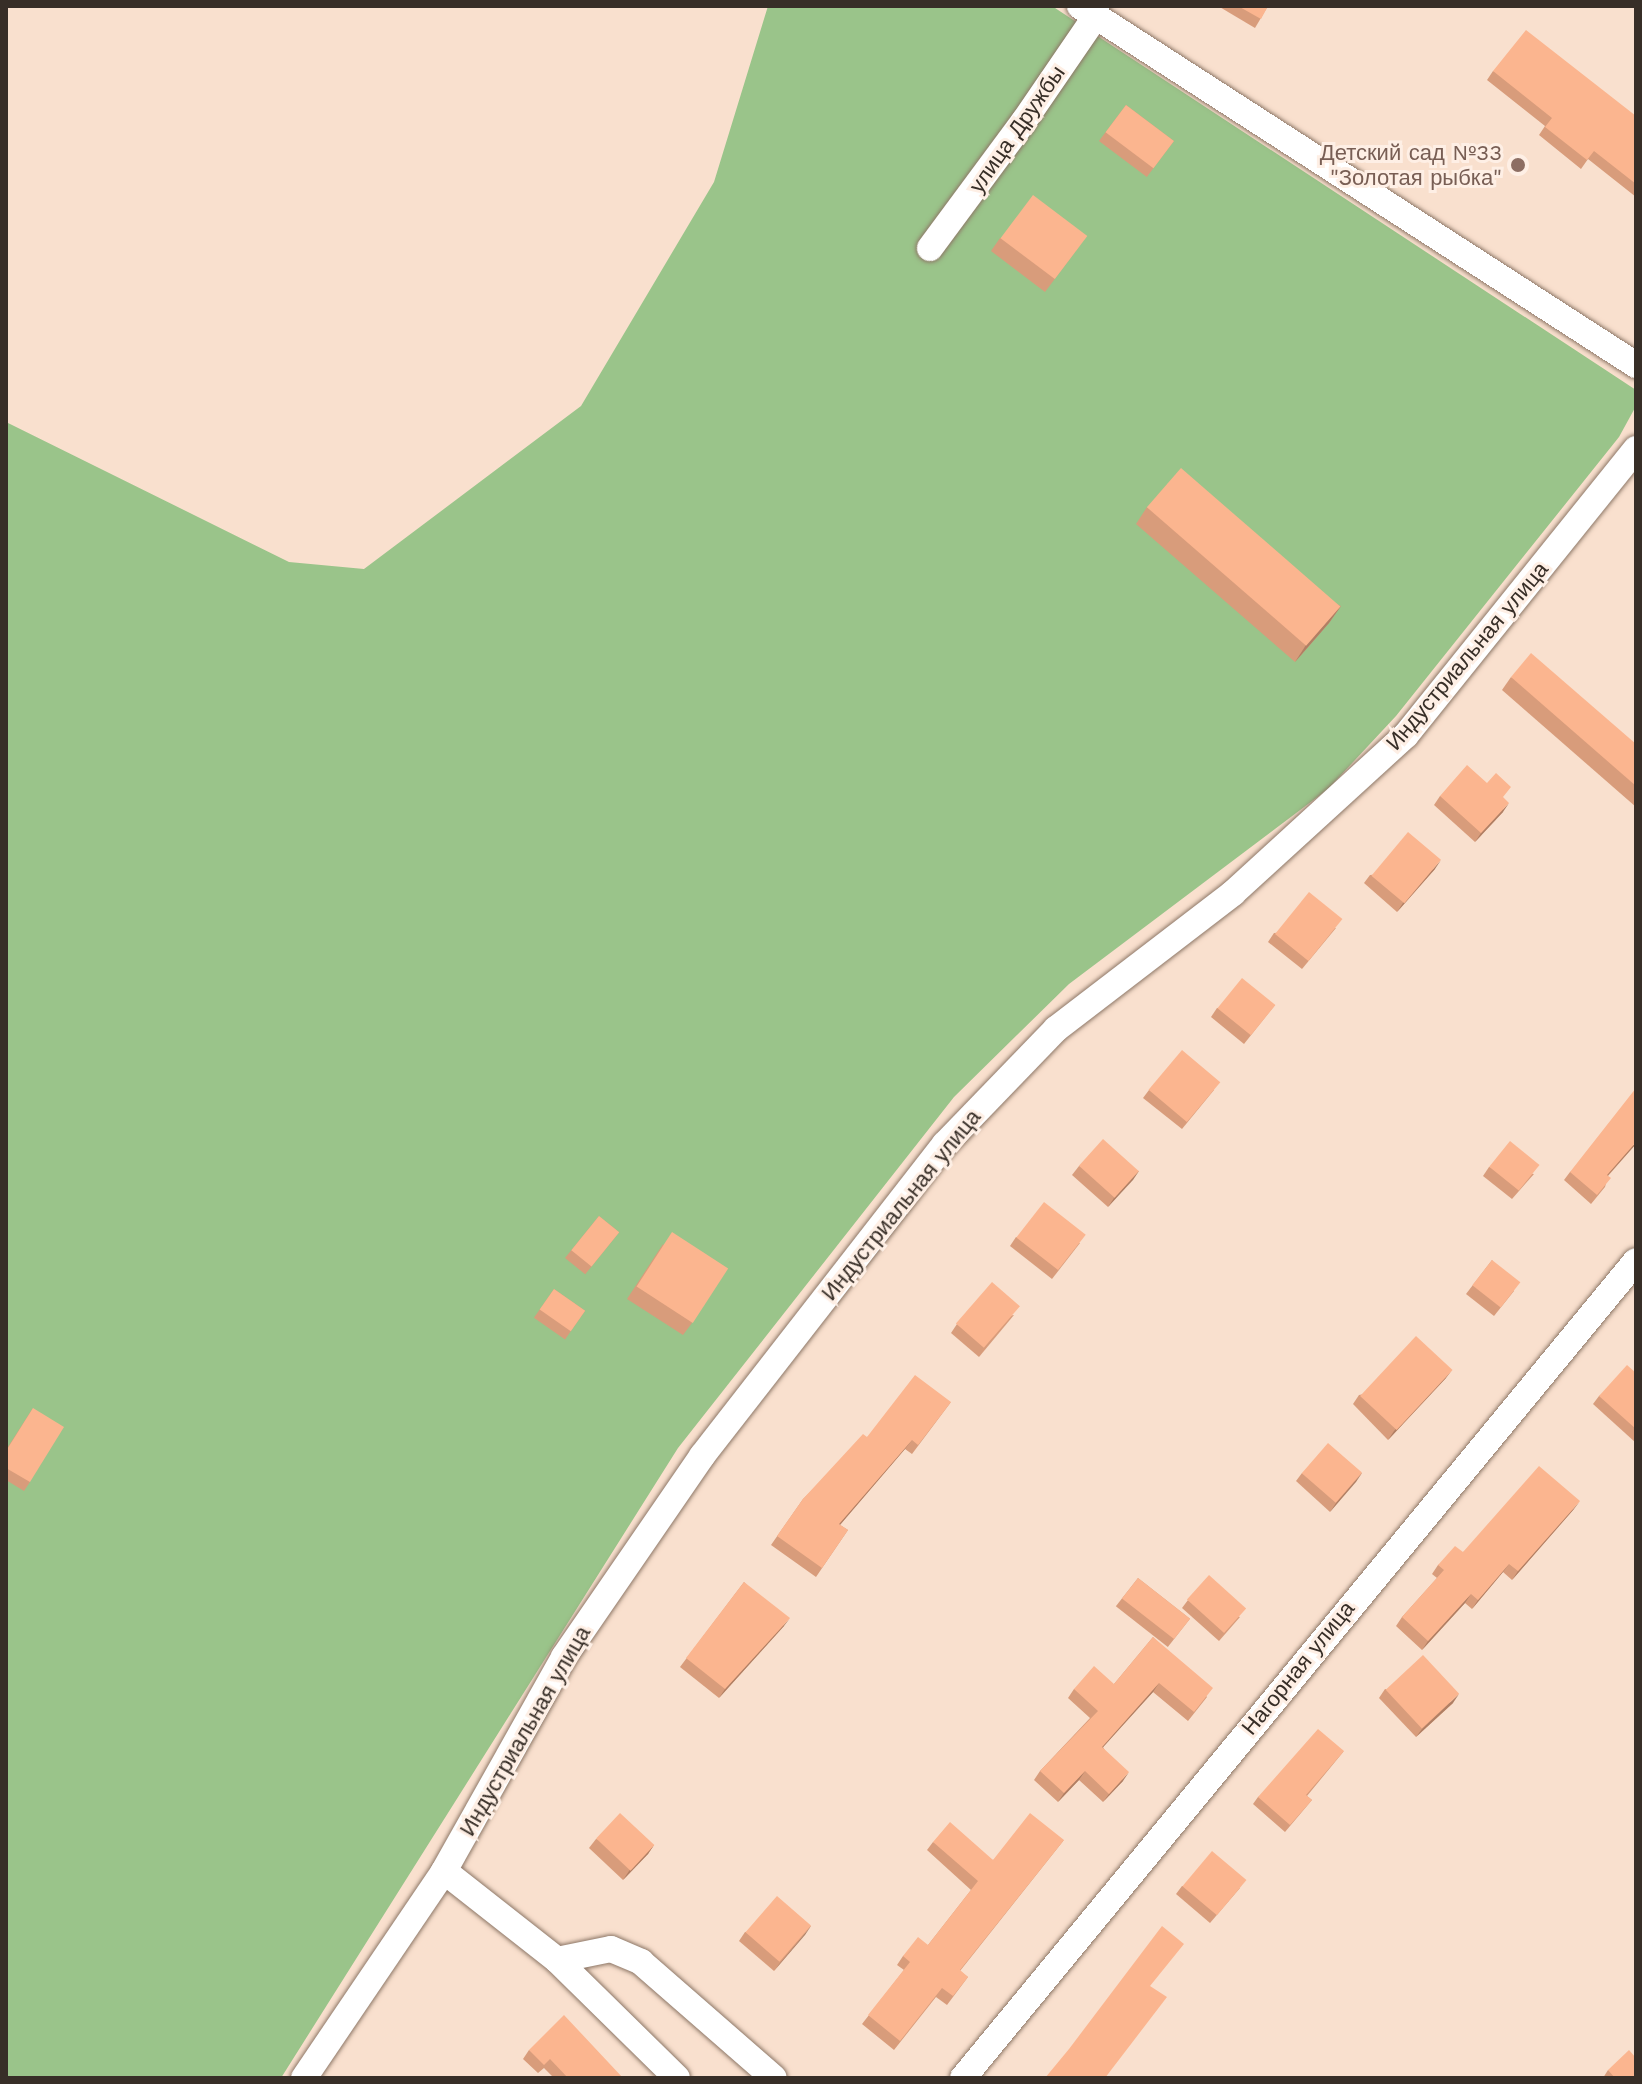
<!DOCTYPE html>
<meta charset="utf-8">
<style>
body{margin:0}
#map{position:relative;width:1642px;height:2084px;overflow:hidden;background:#f9e0ce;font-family:"Work Sans",sans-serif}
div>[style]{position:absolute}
.green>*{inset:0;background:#9ac48a}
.roads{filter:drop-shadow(0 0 2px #8d7767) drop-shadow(0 0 2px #8d7767)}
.minor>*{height:26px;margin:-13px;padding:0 13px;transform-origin:13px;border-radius:13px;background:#fff}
.wall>*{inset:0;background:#d89c7b;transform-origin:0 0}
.shaded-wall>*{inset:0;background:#b07f64}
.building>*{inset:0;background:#fbb58f;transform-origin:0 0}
.dots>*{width:22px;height:22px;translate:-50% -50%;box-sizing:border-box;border:4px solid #feefe5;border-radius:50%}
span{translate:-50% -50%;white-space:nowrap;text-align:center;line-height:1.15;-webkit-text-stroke:6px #feefe5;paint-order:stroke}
.street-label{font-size:22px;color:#372e27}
.education-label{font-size:22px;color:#785e54}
.right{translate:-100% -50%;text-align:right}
.frame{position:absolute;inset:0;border:8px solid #372e27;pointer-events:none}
</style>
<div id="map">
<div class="green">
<div style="clip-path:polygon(768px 6px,1052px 6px,1636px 390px,1636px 406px,1619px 437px,1396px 716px,1328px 789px,1069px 984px,954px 1097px,678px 1448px,281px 2078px,6px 2078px,6px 422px,289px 562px,364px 569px,581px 406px,714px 182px)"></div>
</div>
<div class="roads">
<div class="minor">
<div style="left:1080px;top:6px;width:662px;rotate:32.85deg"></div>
<div style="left:930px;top:248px;width:158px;rotate:-53.5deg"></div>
<div style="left:1024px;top:121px;width:127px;rotate:-55.6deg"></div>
<div style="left:1096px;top:16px;width:10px;rotate:-90deg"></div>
<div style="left:444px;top:1871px;width:144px;rotate:38.2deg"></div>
<div style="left:557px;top:1960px;width:55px;rotate:-11.5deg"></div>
<div style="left:611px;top:1949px;width:33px;rotate:23deg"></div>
<div style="left:641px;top:1962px;width:176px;rotate:41.1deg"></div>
<div style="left:557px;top:1960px;width:168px;rotate:44.5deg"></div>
<div style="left:304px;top:2078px;width:250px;rotate:-55.9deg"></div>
<div style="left:444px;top:1871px;width:245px;rotate:-60.7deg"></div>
<div style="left:564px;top:1657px;width:244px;rotate:-55.5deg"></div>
<div style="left:702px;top:1456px;width:395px;rotate:-52.1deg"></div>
<div style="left:945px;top:1144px;width:160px;rotate:-46deg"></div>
<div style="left:1056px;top:1029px;width:223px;rotate:-37.5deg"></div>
<div style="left:1233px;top:893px;width:234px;rotate:-42.4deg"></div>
<div style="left:1406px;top:735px;width:367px;rotate:-51.2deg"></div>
<div style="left:963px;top:2078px;width:1058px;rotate:-50.52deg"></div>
</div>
</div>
<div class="wall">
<div style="clip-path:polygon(1218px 6px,1268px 6px,1255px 28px)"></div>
<div style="clip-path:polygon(1493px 71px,1636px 116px,1636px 197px,1588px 159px,1581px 169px,1539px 135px,1545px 126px,1487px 80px)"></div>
<div style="left:1126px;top:105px;width:60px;height:45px;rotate:37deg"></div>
<div style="clip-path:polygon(1000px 238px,1078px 248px,1045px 292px,991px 251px)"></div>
<div style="clip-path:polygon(1147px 507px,1341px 606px,1329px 623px,1295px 662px,1136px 524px)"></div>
<div style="clip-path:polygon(1511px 677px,1636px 744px,1636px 807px,1502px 690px)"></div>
<div style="clip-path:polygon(1440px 796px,1503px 798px,1503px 812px,1475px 842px,1434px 805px)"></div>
<div style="clip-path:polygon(1435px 869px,1397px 912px,1364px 883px,1370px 875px)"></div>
<div style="clip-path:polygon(1336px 928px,1302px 969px,1268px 942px,1274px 933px)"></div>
<div style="clip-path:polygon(1275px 1005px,1244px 1044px,1211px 1017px,1217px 1008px)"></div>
<div style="clip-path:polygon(1149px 1090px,1214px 1090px,1182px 1129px,1143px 1098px)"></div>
<div style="clip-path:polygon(1636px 1144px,1608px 1176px,1605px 1187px,1591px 1204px,1564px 1180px,1570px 1172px)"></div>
<div style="clip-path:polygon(1079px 1166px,1139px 1171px,1108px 1207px,1072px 1175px)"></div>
<div style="clip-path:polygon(1489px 1167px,1534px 1174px,1512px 1199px,1483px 1176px)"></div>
<div style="left:599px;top:1216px;width:26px;height:54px;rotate:39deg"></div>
<div style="clip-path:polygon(1016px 1237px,1080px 1243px,1052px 1279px,1010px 1246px)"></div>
<div style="clip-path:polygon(663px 1244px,692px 1323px,683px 1335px,627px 1299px)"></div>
<div style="clip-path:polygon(1492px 1260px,1514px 1291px,1494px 1316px,1466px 1294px)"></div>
<div style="left:554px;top:1289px;width:38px;height:35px;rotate:35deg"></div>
<div style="clip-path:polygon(1014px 1315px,979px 1357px,951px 1333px,957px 1324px)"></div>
<div style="clip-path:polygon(1636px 1373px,1636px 1443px,1593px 1404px,1599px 1396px)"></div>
<div style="clip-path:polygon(1446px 1378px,1388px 1440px,1353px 1404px,1359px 1395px)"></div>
<div style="clip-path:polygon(951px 1402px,912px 1454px,905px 1449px,840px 1525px,848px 1530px,816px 1577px,771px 1545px,803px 1499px,867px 1437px)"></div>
<div style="clip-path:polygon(33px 1408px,30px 1482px,24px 1491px,6px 1480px,6px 1450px)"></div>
<div style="clip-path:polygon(1302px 1473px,1362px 1473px,1330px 1512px,1296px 1481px)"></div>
<div style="clip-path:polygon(1574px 1509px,1512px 1580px,1503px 1572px,1472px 1609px,1465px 1603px,1422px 1650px,1396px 1626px,1402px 1617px,1437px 1578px,1432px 1574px,1438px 1565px,1463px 1552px)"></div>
<div style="left:1138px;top:1578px;width:66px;height:36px;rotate:38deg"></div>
<div style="clip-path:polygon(744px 1582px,784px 1626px,719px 1698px,680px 1667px)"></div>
<div style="clip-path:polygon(1188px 1600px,1240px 1617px,1219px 1641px,1182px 1608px)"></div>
<div style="clip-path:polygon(1153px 1637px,1207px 1697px,1188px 1721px,1153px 1692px,1103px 1747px,1123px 1781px,1103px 1802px,1079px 1780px,1058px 1802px,1034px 1780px,1040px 1771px,1090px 1718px,1068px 1698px,1074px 1689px,1114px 1684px)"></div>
<div style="clip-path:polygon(1385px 1689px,1453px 1703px,1416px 1737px,1379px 1698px)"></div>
<div style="clip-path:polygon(1344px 1751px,1307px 1796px,1312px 1800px,1285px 1832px,1253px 1804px,1258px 1797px)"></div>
<div style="clip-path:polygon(596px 1839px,654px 1845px,648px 1854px,623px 1880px,589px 1848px)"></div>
<div style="clip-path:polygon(1064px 1840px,960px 1971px,968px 1977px,947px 2005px,936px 1997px,894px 2050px,862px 2024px,904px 1970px,897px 1965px,903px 1956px,928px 1945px,971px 1890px,927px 1850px,933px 1842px,993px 1860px)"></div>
<div style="clip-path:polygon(1182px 1886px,1240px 1888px,1210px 1923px,1176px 1894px)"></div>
<div style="clip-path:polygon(811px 1926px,774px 1971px,739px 1941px,745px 1932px)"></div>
<div style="clip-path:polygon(529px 2050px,623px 2078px,554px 2078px,544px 2068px,538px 2073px,523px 2059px)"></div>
<div style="clip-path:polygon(1608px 2070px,1636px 2078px,1603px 2078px)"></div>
</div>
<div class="shaded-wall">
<div style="clip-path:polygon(1341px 606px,1329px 623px,1295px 662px,1306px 645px)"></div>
<div style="clip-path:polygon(1509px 803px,1503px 812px,1475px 842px,1481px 833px)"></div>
<div style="clip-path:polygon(1441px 860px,1435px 869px,1397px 912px,1403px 903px)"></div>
<div style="clip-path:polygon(1636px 1142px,1636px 1144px,1601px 1183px,1607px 1175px)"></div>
<div style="clip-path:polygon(1139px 1171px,1133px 1180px,1108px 1207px,1114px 1198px)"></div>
<div style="clip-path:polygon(1452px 1370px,1446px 1378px,1388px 1440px,1394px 1431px)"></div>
<div style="clip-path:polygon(912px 1440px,905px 1449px,833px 1533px,839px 1524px)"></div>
<div style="clip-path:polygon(1362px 1473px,1356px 1482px,1330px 1512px,1336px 1503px)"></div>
<div style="clip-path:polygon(1580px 1501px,1574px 1509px,1512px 1580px,1518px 1571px)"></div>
<div style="clip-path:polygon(1509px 1564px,1503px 1572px,1472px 1609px,1478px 1600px)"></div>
<div style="clip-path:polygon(1471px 1594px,1465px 1603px,1422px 1650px,1428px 1641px)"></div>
<div style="clip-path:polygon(790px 1618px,784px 1626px,719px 1698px,725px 1689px)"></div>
<div style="clip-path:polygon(1159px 1683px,1153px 1692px,1096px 1755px,1102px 1747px)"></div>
<div style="clip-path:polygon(1459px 1694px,1453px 1703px,1416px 1737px,1422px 1729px)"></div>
<div style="clip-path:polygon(1085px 1771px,1079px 1780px,1058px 1802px,1064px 1793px)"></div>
<div style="clip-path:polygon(1129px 1772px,1123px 1781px,1103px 1802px,1109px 1794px)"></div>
<div style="clip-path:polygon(654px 1845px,648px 1854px,623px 1880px,629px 1871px)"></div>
<div style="clip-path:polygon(811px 1926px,805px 1935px,774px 1971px,780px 1963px)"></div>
</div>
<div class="building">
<div style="clip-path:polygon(1238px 6px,1268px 6px,1261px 19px)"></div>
<div style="clip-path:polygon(1526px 30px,1636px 116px,1636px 184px,1594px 151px,1587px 160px,1545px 127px,1552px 118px,1493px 71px)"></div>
<div style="left:1126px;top:105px;width:60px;height:34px;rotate:37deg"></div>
<div style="left:1033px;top:195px;width:68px;height:54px;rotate:37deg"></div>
<div style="left:1181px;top:468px;width:211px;height:52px;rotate:41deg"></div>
<div style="clip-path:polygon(1531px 653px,1636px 744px,1636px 786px,1511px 677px)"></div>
<div style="clip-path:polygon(1467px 765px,1487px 783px,1496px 773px,1511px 787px,1503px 797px,1509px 803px,1481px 833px,1440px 796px)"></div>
<div style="left:1408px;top:832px;width:43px;height:57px;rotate:40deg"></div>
<div style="left:1309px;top:892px;width:43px;height:54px;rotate:39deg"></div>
<div style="left:1242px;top:978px;width:43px;height:39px;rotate:39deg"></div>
<div style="left:1182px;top:1050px;width:50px;height:52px;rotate:40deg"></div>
<div style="clip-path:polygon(1636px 1088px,1636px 1142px,1607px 1175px,1611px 1178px,1597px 1195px,1570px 1172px)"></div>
<div style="left:1103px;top:1139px;width:48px;height:36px;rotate:42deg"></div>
<div style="left:1510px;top:1141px;width:38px;height:33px;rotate:39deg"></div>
<div style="left:1044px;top:1202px;width:53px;height:45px;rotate:38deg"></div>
<div style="left:599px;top:1216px;width:26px;height:44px;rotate:39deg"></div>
<div style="left:672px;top:1232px;width:67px;height:65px;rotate:33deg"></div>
<div style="left:1492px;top:1260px;width:36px;height:32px;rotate:38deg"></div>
<div style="left:992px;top:1282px;width:37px;height:55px;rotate:41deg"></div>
<div style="left:554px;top:1289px;width:38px;height:25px;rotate:35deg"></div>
<div style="left:1416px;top:1336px;width:50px;height:82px;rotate:43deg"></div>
<div style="clip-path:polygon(1627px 1365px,1636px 1373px,1636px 1429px,1599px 1396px)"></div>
<div style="clip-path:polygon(915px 1375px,951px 1402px,918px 1445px,912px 1440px,839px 1524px,848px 1530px,822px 1568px,777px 1536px,803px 1499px,863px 1434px,867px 1437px)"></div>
<div style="clip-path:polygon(33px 1408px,64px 1427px,30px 1482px,6px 1468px,6px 1451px)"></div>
<div style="left:1328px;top:1443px;width:45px;height:40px;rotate:41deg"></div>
<div style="clip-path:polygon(1539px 1466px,1580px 1501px,1518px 1571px,1509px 1564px,1478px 1600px,1471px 1594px,1428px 1641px,1402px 1617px,1444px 1570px,1438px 1565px,1455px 1546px,1463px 1552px)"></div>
<div style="left:1209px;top:1575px;width:50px;height:33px;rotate:42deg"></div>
<div style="left:1138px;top:1578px;width:66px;height:26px;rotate:38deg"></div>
<div style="clip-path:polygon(744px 1582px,790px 1618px,725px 1689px,686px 1658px)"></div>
<div style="clip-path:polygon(1153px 1637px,1213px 1688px,1194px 1712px,1159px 1683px,1102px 1747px,1129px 1772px,1109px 1794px,1085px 1771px,1064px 1793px,1040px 1771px,1098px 1711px,1074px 1689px,1094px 1666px,1114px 1684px)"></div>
<div style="left:1423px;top:1655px;width:53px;height:51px;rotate:47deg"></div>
<div style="clip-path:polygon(1318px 1729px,1344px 1751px,1306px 1795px,1312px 1800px,1290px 1825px,1258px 1797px)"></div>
<div style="left:620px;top:1813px;width:47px;height:35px;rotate:43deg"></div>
<div style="clip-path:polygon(1030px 1813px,1064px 1840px,960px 1970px,968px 1977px,953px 1996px,942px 1988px,900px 2041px,868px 2015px,910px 1962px,903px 1956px,918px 1937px,928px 1945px,978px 1881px,933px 1842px,950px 1822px,993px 1860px)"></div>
<div style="left:1212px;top:1851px;width:45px;height:46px;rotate:40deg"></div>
<div style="left:777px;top:1896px;width:45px;height:48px;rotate:41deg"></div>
<div style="clip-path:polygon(1162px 1926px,1184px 1944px,1150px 1986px,1167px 1997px,1105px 2078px,1045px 2078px,1069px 2049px)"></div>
<div style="clip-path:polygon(564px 2015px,623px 2078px,568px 2078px,550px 2059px,544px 2065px,529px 2050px)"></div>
<div style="clip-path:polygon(1629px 2050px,1636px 2058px,1636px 2078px,1615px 2078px,1608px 2070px)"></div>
</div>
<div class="dots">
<div style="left:1518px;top:165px;background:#8d6e63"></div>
</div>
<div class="street-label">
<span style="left:1017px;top:129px;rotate:-55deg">улица Дружбы</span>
<span style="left:1467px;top:656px;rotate:-50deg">Индустриальная улица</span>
<span style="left:901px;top:1205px;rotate:-51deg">Индустриальная улица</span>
<span style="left:1298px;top:1668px;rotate:-51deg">Нагорная улица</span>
<span style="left:525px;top:1731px;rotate:-60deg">Индустриальная улица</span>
</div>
<div class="education-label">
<span class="right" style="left:1502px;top:165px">Детский сад №33<br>"Золотая рыбка"</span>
</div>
<div class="frame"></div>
</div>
